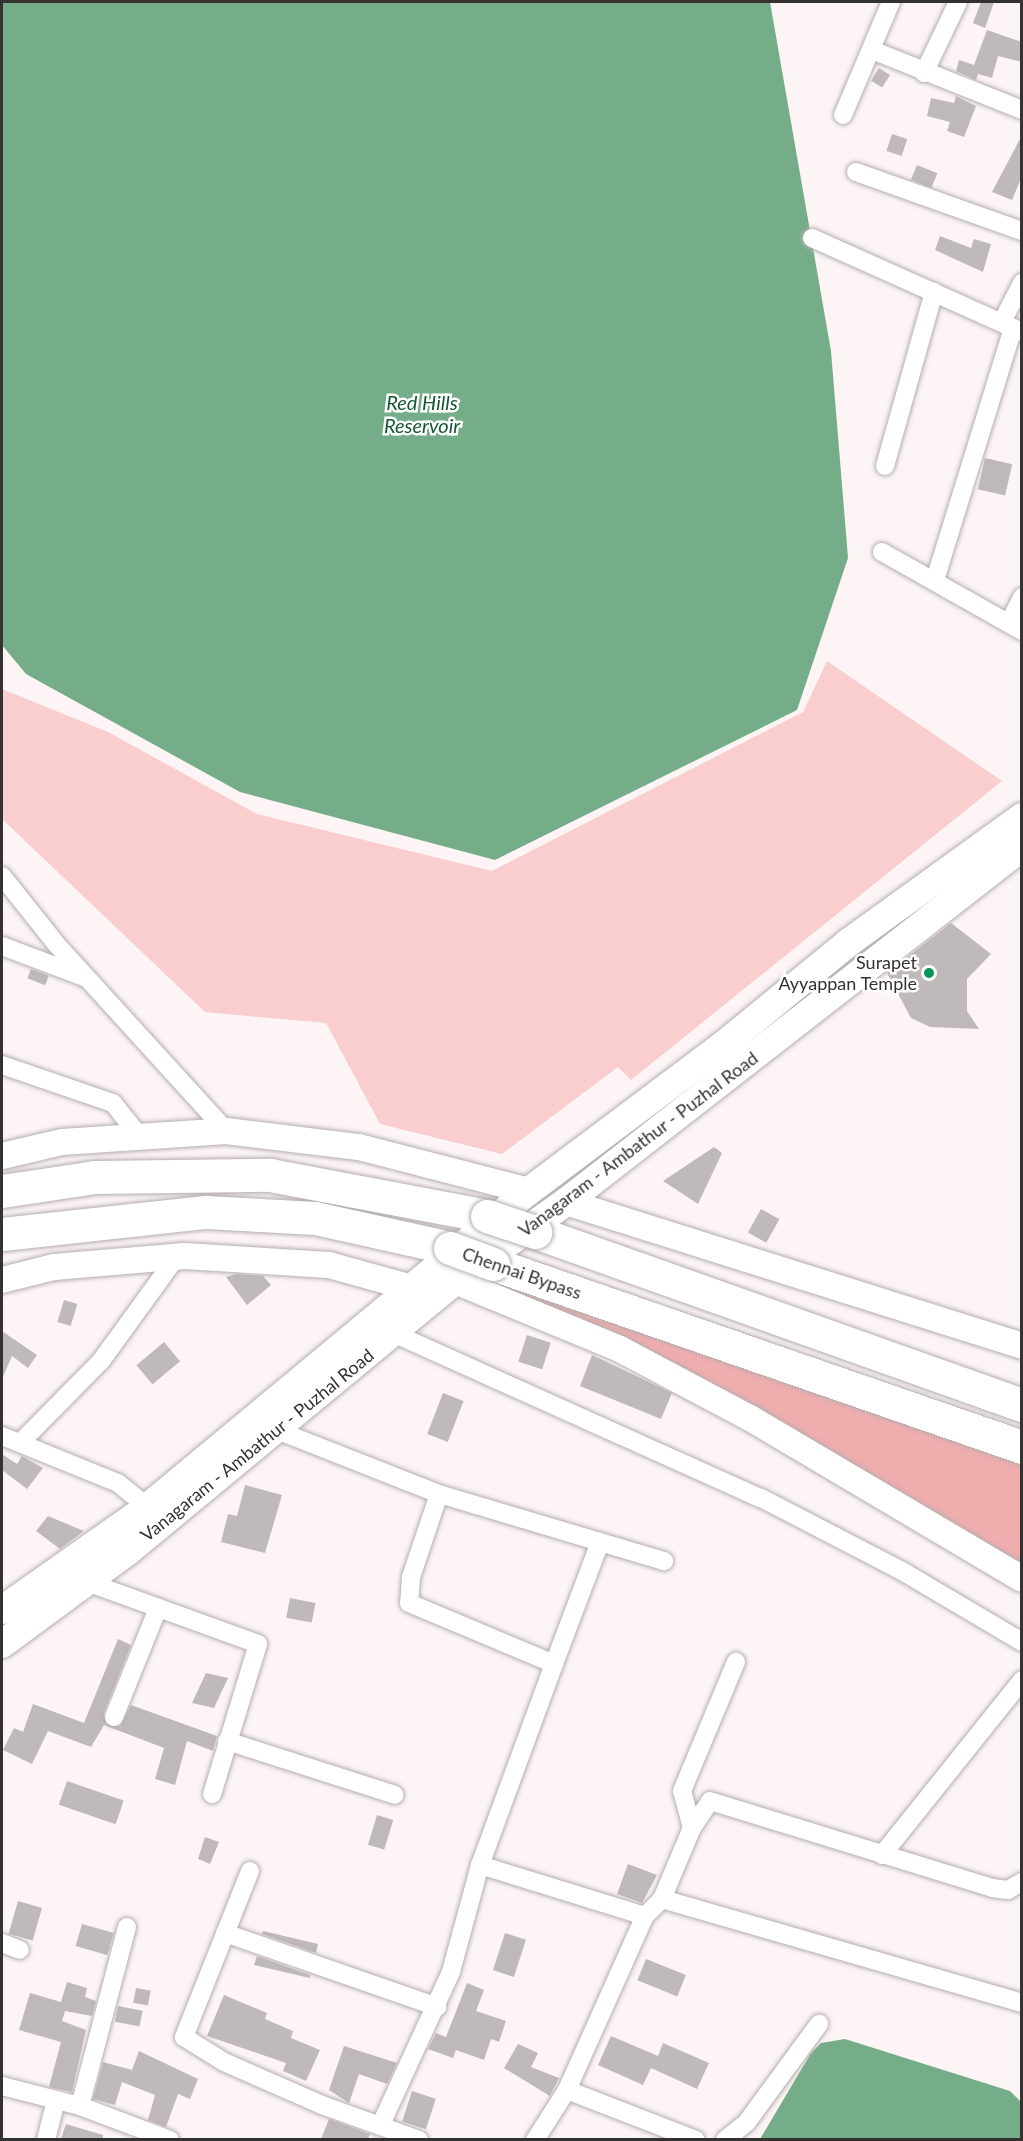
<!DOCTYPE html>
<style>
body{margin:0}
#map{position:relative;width:1023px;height:2141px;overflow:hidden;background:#fdf5f5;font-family:Lato,sans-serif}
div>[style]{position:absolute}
.green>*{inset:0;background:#facdce}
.forest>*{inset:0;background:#f0adae}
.water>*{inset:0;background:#75ad88}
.building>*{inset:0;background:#c0b9b9;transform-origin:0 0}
.roads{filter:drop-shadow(0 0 2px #b5aeae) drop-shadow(0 0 2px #b5aeae)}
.street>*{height:18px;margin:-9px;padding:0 9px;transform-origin:9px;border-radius:9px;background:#fff}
.secondary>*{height:26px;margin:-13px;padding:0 13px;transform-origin:13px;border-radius:13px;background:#fff}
.primary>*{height:28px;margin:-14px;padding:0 14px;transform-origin:14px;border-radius:14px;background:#fff}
.highway>*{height:33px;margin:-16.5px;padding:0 16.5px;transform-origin:16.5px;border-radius:16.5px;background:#fff}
.bridges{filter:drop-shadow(0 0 2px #b5aeae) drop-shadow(0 0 2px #b5aeae)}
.highway-bridge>*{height:33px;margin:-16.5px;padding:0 16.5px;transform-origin:16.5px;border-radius:16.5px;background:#fff}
.dots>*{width:16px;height:16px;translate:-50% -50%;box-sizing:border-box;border:3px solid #fff;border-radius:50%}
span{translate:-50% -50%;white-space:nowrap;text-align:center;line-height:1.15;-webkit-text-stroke:5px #fff;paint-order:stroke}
.poi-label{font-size:18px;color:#343131}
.right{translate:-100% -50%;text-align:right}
.street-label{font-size:18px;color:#343131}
.water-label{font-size:20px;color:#165734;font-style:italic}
.frame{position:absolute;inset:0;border:3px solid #343131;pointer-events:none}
</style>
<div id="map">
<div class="green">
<div style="clip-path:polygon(827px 661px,1002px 781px,631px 1080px,618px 1067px,502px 1154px,380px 1124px,326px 1023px,205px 1012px,2px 819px,2px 689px,108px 732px,257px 814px,492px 871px,803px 712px)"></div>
</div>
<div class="forest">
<div style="clip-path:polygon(509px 1282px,1021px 1459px,1021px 1568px,515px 1295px)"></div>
</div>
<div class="water">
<div style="clip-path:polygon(2px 2px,770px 2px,831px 351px,848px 558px,797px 710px,495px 860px,240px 792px,26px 674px,2px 645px)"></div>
<div style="clip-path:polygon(845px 2039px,1010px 2091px,1021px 2102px,1021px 2139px,760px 2139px,811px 2053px,821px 2043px)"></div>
</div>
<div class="building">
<div style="clip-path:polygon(981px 2px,994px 2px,985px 28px,973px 23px)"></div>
<div style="clip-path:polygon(987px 30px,1022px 42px,1022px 62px,998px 56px,992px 78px,978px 74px,976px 80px,956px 71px,959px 60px,974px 65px)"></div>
<div style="left:879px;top:68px;width:13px;height:15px;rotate:32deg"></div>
<div style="clip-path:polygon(956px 96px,976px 106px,964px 137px,947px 131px,950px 122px,927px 116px,931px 98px,954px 103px)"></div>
<div style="left:892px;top:134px;width:16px;height:18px;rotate:18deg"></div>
<div style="clip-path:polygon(1021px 137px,1022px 176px,1012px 200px,992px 192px)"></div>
<div style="left:917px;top:165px;width:22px;height:16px;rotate:22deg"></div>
<div style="clip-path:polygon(940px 236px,971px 248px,974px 239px,991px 244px,983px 272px,935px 250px)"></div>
<div style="left:985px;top:458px;width:28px;height:32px;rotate:13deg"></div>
<div style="clip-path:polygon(951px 923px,991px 954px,967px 979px,967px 1011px,979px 1029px,930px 1027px,911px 1018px,887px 973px)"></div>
<div style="left:31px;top:969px;width:19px;height:10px;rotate:21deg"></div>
<div style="clip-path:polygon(714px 1147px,722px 1153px,698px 1204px,663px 1181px)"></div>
<div style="left:761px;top:1209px;width:21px;height:27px;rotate:29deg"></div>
<div style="clip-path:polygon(236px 1274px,263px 1276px,271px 1285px,247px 1305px,226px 1277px)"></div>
<div style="left:64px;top:1300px;width:14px;height:23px;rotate:17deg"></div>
<div style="clip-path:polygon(2px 1331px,37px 1355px,28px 1368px,12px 1356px,2px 1379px)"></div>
<div style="left:527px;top:1335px;width:25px;height:28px;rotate:18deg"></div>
<div style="left:164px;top:1342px;width:25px;height:36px;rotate:50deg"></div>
<div style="clip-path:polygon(592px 1355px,672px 1393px,661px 1419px,580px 1386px)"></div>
<div style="left:443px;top:1393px;width:22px;height:44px;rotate:21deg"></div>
<div style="clip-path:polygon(2px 1454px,17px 1464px,22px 1456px,43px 1468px,27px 1489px,2px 1470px)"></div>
<div style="clip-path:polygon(245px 1485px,282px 1495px,265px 1553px,221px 1542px,228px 1514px,237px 1516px)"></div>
<div style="clip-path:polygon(48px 1516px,84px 1531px,60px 1549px,36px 1531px)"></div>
<div style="left:290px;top:1598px;width:26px;height:20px;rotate:11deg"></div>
<div style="clip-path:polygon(118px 1639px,131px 1645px,104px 1713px,106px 1724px,120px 1726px,131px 1705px,217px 1736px,213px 1751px,187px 1741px,175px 1785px,155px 1779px,164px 1748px,104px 1725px,91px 1747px,48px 1731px,32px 1764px,3px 1750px,14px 1728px,23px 1732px,33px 1704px,84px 1723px)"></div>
<div style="clip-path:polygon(206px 1673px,228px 1678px,214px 1708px,192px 1703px)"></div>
<div style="left:67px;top:1781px;width:60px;height:25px;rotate:19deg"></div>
<div style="left:377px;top:1815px;width:17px;height:31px;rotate:17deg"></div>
<div style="clip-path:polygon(205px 1837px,219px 1842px,210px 1864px,198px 1859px)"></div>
<div style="clip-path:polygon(628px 1864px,657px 1875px,642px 1903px,617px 1894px)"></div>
<div style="left:18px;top:1901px;width:25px;height:34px;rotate:16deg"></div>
<div style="left:82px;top:1924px;width:33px;height:23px;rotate:16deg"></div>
<div style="clip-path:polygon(263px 1931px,318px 1944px,316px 1953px,262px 1934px)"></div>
<div style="left:505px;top:1933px;width:22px;height:39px;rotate:18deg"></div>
<div style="clip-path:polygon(257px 1956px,310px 1975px,310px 1978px,254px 1965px)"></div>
<div style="left:646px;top:1959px;width:43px;height:23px;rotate:22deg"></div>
<div style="clip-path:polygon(67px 1982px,87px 1988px,85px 1997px,96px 2001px,92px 2016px,65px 2011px,62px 2021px,86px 2030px,72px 2092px,49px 2087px,61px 2042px,19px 2030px,30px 1993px,61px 2002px)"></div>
<div style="clip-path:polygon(467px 1983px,484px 1990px,476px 2011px,506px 2021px,499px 2042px,491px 2039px,484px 2060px,456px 2050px,453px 2058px,428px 2049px,436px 2033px,446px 2037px)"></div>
<div style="left:136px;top:1988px;width:15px;height:15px;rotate:11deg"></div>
<div style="clip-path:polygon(224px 1995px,267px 2013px,265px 2019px,293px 2031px,291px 2038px,320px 2050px,306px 2081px,283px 2071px,286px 2063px,207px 2036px)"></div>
<div style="left:118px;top:2006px;width:25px;height:16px;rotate:11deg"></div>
<div style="clip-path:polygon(611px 2036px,658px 2056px,663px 2043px,709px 2063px,697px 2089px,651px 2068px,643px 2085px,598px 2065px)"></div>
<div style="clip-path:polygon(518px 2044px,538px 2053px,531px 2067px,559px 2078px,550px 2096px,504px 2068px)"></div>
<div style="clip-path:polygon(344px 2046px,397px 2063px,387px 2084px,359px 2074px,349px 2103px,329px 2090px)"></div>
<div style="clip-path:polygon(139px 2051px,198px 2079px,190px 2099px,178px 2094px,166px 2127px,148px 2120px,155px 2095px,122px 2082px,115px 2105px,93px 2099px,103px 2062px,132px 2070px)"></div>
<div style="left:412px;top:2091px;width:25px;height:32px;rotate:18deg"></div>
<div style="clip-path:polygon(329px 2119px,370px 2134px,368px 2139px,321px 2139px)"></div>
<div style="clip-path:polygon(66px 2124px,103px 2135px,103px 2139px,61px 2139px)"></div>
</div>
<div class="roads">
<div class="street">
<div style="left:872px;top:50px;width:162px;rotate:21.8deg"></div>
<div style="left:924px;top:73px;width:79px;rotate:-64.4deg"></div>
<div style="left:843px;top:115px;width:123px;rotate:-67deg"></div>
<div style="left:856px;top:172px;width:176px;rotate:19.6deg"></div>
<div style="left:812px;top:238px;width:230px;rotate:24.1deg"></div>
<div style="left:1002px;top:322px;width:44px;rotate:-62.9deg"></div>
<div style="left:885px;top:466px;width:181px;rotate:-74.3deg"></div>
<div style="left:882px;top:552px;width:161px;rotate:29.4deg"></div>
<div style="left:935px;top:580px;width:264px;rotate:-72.8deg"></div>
<div style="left:1009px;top:623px;width:29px;rotate:-63deg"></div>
<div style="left:2px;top:876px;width:88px;rotate:51.4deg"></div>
<div style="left:57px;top:945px;width:251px;rotate:47.7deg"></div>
<div style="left:2px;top:946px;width:88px;rotate:20.7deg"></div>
<div style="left:2px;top:1065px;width:117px;rotate:18.9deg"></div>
<div style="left:113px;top:1103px;width:43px;rotate:51.5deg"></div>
<div style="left:393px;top:1333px;width:403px;rotate:24.2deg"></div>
<div style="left:761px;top:1498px;width:159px;rotate:27.4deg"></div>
<div style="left:902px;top:1571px;width:139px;rotate:30.6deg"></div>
<div style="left:274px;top:1429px;width:177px;rotate:21.5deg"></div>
<div style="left:439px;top:1494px;width:88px;rotate:108.6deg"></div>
<div style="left:411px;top:1577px;width:26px;rotate:94deg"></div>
<div style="left:409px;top:1603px;width:157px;rotate:22.8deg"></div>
<div style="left:554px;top:1664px;width:214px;rotate:110.2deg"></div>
<div style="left:480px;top:1865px;width:111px;rotate:105.2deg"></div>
<div style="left:451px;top:1972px;width:165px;rotate:114.7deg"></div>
<div style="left:2px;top:1436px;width:125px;rotate:22.1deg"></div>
<div style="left:118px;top:1483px;width:38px;rotate:39deg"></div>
<div style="left:22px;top:1441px;width:112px;rotate:-45.4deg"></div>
<div style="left:101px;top:1361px;width:130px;rotate:-54.1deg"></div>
<div style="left:439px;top:1494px;width:235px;rotate:16.6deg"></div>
<div style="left:87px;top:1582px;width:182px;rotate:19.9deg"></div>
<div style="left:258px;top:1644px;width:157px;rotate:107deg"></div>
<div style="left:554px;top:1664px;width:130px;rotate:-69.3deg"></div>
<div style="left:114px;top:1717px;width:118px;rotate:-68deg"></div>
<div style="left:227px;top:1741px;width:176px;rotate:17.8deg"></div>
<div style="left:692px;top:1828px;width:38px;rotate:-105deg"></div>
<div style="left:682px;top:1791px;width:140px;rotate:-67.3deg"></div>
<div style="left:882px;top:1855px;width:224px;rotate:-51.3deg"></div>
<div style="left:480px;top:1865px;width:173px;rotate:17.2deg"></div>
<div style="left:250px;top:1871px;width:179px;rotate:111.7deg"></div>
<div style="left:184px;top:2037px;width:47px;rotate:32deg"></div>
<div style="left:224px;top:2062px;width:107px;rotate:23.7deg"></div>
<div style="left:322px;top:2105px;width:103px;rotate:19.8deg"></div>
<div style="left:662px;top:1899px;width:375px;rotate:16.1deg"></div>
<div style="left:225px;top:1933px;width:225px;rotate:19.2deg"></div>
<div style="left:2px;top:1943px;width:19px;rotate:21deg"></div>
<div style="left:2px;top:2086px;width:81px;rotate:14.4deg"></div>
<div style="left:80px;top:2106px;width:96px;rotate:20.7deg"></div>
<div style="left:567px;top:2090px;width:138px;rotate:21.2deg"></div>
<div style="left:80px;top:2106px;width:185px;rotate:-75.3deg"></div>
<div style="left:46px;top:2140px;width:41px;rotate:-76deg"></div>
<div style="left:535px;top:2140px;width:59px;rotate:-57.4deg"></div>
<div style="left:567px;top:2090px;width:191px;rotate:-65.9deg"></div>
<div style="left:645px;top:1916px;width:24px;rotate:-45deg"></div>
<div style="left:662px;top:1899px;width:77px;rotate:-67.1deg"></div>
<div style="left:692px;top:1828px;width:32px;rotate:-56deg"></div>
<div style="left:710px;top:1801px;width:295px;rotate:17.1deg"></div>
<div style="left:992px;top:1888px;width:16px;rotate:7deg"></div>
<div style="left:1008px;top:1890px;width:16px;rotate:-30deg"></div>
<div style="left:725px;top:2140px;width:28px;rotate:-39deg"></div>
<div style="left:747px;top:2122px;width:122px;rotate:-53.7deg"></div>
</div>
<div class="secondary">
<div style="left:2px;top:1156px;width:62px;rotate:-13.1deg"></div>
<div style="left:62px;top:1142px;width:164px;rotate:-3.8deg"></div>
<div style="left:226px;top:1131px;width:134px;rotate:6.9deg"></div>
<div style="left:359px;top:1147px;width:176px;rotate:14.5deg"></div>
<div style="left:566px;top:1202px;width:478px;rotate:17.5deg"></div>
<div style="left:2px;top:1280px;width:54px;rotate:-14deg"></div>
<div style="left:54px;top:1267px;width:131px;rotate:-4.8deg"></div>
<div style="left:185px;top:1256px;width:144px;rotate:3.6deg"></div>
<div style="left:329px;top:1265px;width:105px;rotate:15.5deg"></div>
<div style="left:455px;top:1281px;width:178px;rotate:22.4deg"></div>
<div style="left:620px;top:1349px;width:147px;rotate:28deg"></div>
<div style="left:750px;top:1418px;width:316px;rotate:30.6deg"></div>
</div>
<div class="primary">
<div style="left:2px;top:1610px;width:179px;rotate:-35.2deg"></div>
<div style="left:148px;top:1507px;width:495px;rotate:-39.7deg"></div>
<div style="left:529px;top:1191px;width:240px;rotate:-36.9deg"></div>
<div style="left:721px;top:1047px;width:164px;rotate:-39.3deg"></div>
<div style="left:848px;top:943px;width:215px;rotate:-35.9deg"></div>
<div style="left:2px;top:1644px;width:155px;rotate:-36.4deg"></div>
<div style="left:127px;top:1552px;width:432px;rotate:-39.6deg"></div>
<div style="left:460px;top:1277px;width:130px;rotate:-35.3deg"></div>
<div style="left:566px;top:1202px;width:578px;rotate:-37.9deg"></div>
</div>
<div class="highway">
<div style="left:2px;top:1191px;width:94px;rotate:-8.6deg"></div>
<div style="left:95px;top:1177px;width:175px;rotate:-0.7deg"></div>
<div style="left:270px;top:1175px;width:221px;rotate:10.7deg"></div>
<div style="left:535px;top:1232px;width:517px;rotate:19.56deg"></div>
<div style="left:2px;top:1234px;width:205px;rotate:-6.2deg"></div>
<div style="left:206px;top:1212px;width:109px;rotate:3.2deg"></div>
<div style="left:315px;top:1218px;width:138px;rotate:12.5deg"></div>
<div style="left:493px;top:1264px;width:560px;rotate:19.08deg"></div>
</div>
</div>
<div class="bridges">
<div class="highway-bridge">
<div style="left:487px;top:1216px;width:51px;rotate:18.4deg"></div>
<div style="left:450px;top:1248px;width:46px;rotate:20.4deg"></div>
</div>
</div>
<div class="dots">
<div style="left:929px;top:973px;background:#059555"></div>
</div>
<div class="poi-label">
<span class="right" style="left:917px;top:973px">Surapet<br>Ayyappan Temple</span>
</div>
<div class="street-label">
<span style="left:638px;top:1144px;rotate:-37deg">Vanagaram - Ambathur - Puzhal Road</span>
<span style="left:522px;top:1273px;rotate:19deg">Chennai Bypass</span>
<span style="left:257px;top:1445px;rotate:-39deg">Vanagaram - Ambathur - Puzhal Road</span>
</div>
<div class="water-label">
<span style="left:422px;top:414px">Red Hills<br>Reservoir</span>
</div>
<div class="frame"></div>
</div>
